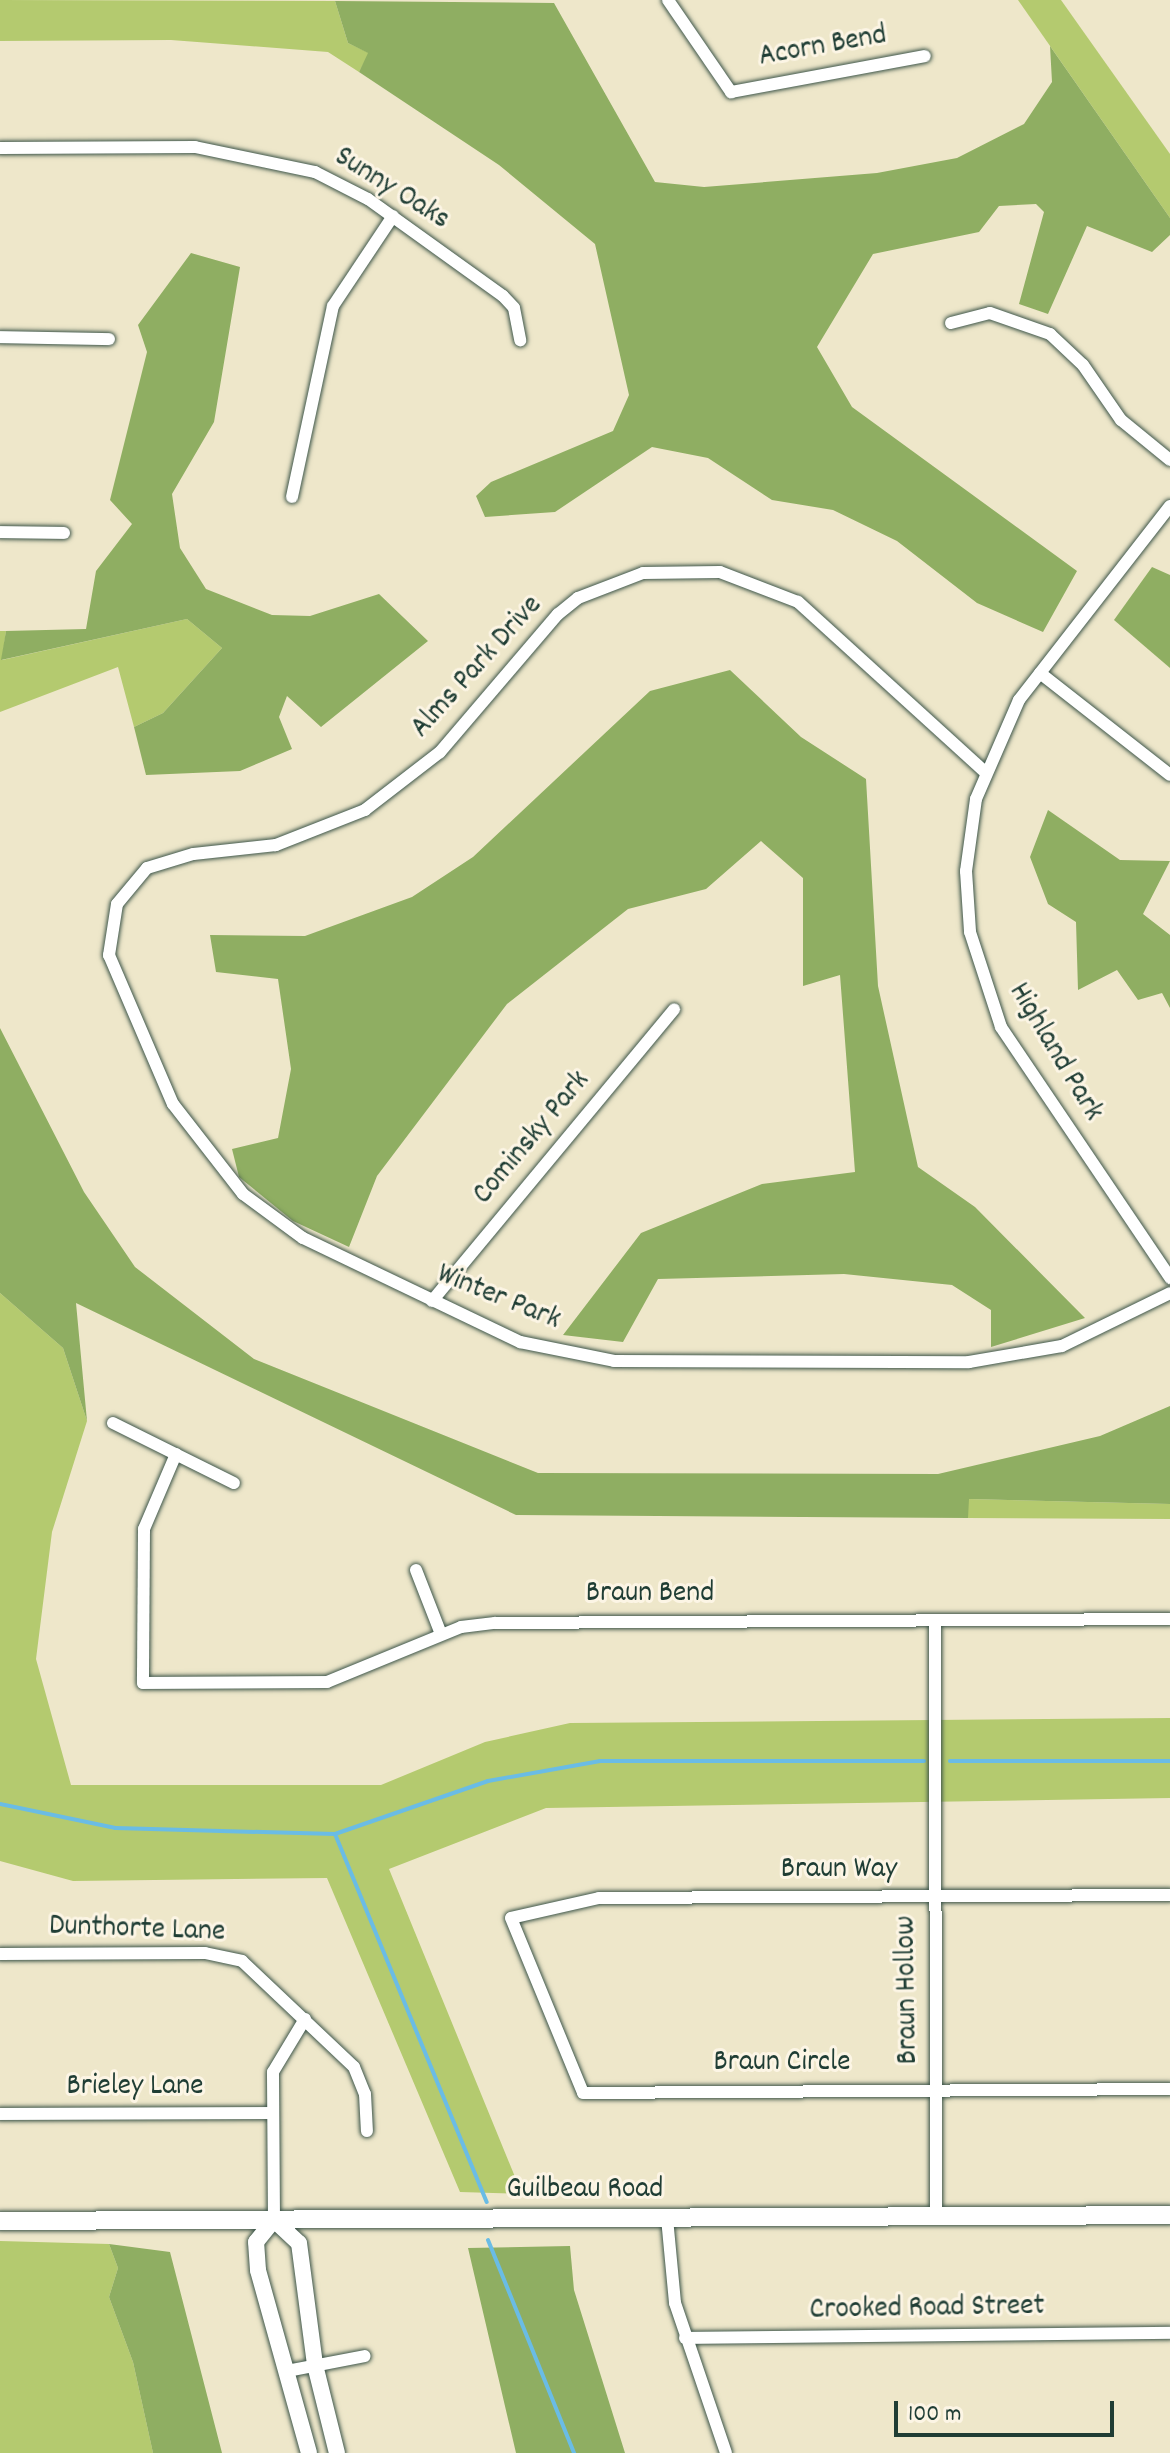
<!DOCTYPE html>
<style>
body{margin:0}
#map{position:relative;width:1170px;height:2453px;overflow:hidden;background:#eee7ca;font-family:Dekko,sans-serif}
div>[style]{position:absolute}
.green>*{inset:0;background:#b4ca6f}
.forest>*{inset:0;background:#8fae62}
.stream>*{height:4px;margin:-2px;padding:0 2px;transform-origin:2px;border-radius:2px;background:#6abce5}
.roads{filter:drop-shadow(0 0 2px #3e564a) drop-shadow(0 0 2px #3e564a)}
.minor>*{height:12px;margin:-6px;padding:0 6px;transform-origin:6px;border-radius:6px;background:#fff}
.tertiary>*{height:16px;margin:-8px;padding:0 8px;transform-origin:8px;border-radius:8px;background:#fff}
.secondary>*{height:18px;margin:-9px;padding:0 9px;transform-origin:9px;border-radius:9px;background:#fff}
span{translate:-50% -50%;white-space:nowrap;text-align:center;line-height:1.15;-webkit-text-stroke:6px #fcf5e5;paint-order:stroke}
.street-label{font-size:30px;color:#1f3d34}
.scale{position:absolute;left:894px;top:2401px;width:220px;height:36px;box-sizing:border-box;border:4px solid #1f3d34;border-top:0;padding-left:10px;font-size:24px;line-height:28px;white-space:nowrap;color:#1f3d34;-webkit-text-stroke:6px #fcf5e5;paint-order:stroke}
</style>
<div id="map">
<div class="green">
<div style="clip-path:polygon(0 0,335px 1px,348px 43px,369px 53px,359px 72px,328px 52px,171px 40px,0 41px)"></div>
<div style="clip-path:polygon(1018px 0,1061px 0,1170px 154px,1170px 218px)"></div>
<div style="clip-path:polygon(187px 619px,222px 648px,163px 713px,134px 727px,118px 667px,0 712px,0 631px,6px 631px,2px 660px)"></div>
<div style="clip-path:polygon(0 1293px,63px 1348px,87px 1421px,52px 1532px,36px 1659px,71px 1785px,381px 1785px,485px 1742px,570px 1723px,1170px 1718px,1170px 1798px,546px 1808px,389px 1869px,522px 2194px,460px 2192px,327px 1878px,73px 1881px,0 1861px)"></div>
<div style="clip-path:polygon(968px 1499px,1170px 1504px,1170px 1519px,968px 1518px)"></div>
<div style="clip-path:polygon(0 2241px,109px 2244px,118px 2268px,109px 2297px,133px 2362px,153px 2453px,0 2453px)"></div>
</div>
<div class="forest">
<div style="clip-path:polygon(335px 1px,554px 3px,655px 182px,704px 187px,877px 173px,957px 158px,1024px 124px,1052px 82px,1050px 46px,1170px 218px,1170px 235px,1152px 252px,1087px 226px,1048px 314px,1019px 304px,1044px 212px,1036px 204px,999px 206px,979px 232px,873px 254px,817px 347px,852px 407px,1077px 571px,1043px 632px,977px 603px,897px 541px,833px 510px,772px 500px,708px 458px,652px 447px,555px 512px,485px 517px,476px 496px,491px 482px,613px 431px,629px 395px,595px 244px,499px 165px,359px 72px,368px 53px,348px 43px)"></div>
<div style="clip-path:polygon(191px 253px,240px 267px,214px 422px,172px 494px,180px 548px,206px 589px,272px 615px,310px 616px,379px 594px,428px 641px,321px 727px,287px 696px,279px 717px,292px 749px,240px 771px,146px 775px,134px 727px,163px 713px,222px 648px,187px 619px,1px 660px,6px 631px,86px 629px,96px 571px,132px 524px,110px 500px,147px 352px,138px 325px)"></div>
<div style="clip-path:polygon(1152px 567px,1170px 575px,1170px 668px,1114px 620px)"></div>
<div style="clip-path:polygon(730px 670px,801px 737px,866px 779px,878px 986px,918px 1167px,975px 1207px,1085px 1318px,991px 1347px,991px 1310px,952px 1285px,844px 1274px,658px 1279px,623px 1342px,563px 1335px,641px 1233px,762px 1184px,855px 1172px,840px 975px,803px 986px,803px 878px,761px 841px,706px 889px,628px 909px,507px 1004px,377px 1176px,349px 1247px,293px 1221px,239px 1177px,232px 1149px,278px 1138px,291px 1069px,278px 979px,216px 972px,210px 935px,305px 936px,412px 897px,473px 857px,650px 691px)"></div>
<div style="clip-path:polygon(1048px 810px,1120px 860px,1170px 861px,1143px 914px,1170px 935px,1170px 1008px,1162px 993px,1138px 1000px,1117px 970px,1078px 990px,1076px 922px,1048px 904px,1030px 857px)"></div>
<div style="clip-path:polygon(0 1028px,84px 1192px,135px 1267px,254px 1359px,538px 1473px,938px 1474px,1100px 1436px,1170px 1406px,1170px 1504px,969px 1499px,968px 1518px,516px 1515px,76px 1303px,87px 1421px,63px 1348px,0 1293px)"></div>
<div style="clip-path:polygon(109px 2244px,170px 2252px,222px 2453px,153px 2453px,133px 2362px,109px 2297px,118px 2268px)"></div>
<div style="clip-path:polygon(570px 2246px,574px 2290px,625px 2453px,516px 2453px,468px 2248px)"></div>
</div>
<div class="stream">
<div style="left:950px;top:1761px;width:220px"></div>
<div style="left:0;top:1804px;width:118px;rotate:11.7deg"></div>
<div style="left:116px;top:1828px;width:219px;rotate:1.6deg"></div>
<div style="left:335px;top:1834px;width:162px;rotate:-19.1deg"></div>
<div style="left:488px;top:1781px;width:114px;rotate:-10.1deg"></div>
<div style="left:600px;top:1761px;width:324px"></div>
<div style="left:335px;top:1834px;width:398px;rotate:67.6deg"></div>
<div style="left:488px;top:2240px;width:230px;rotate:68deg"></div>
</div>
<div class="roads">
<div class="minor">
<div style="left:668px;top:0;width:112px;rotate:55.6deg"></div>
<div style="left:731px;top:92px;width:197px;rotate:-10.5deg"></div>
<div style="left:0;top:148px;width:195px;rotate:-0.3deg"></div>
<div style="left:195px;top:147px;width:123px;rotate:11.8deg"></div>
<div style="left:315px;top:172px;width:59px;rotate:27deg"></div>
<div style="left:368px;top:199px;width:166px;rotate:35.7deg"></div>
<div style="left:503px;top:296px;width:16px;rotate:47deg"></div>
<div style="left:514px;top:308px;width:33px;rotate:79deg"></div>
<div style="left:951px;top:323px;width:40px;rotate:-14.4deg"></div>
<div style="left:990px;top:313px;width:64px;rotate:19.3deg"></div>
<div style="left:1050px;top:334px;width:45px;rotate:43.2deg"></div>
<div style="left:1083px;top:365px;width:67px;rotate:55.4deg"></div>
<div style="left:1121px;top:420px;width:63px;rotate:39.2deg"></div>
<div style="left:0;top:337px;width:109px;rotate:1.1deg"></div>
<div style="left:292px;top:497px;width:195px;rotate:-77.9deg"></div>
<div style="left:333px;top:306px;width:108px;rotate:-56.3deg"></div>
<div style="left:1170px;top:506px;width:246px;rotate:127.9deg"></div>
<div style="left:1019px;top:700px;width:108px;rotate:113.5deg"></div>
<div style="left:976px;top:799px;width:73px;rotate:97.9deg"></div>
<div style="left:966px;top:871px;width:61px;rotate:86.2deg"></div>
<div style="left:970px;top:932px;width:100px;rotate:71.9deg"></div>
<div style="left:1001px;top:1027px;width:303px;rotate:56deg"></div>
<div style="left:0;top:532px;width:64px;rotate:0.9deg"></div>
<div style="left:1040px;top:673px;width:165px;rotate:38.1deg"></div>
<div style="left:985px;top:772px;width:253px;rotate:-137.7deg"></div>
<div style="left:798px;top:602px;width:84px;rotate:-159deg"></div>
<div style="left:720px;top:572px;width:77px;rotate:179.3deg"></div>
<div style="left:643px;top:573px;width:70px;rotate:159deg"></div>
<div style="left:578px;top:598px;width:26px;rotate:141deg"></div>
<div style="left:558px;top:614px;width:182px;rotate:130.5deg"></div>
<div style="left:440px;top:752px;width:95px;rotate:142.3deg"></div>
<div style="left:365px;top:810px;width:96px;rotate:158.5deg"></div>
<div style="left:276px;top:845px;width:83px;rotate:173.8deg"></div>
<div style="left:193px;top:854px;width:48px;rotate:163.1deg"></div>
<div style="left:147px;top:868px;width:47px;rotate:129.8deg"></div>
<div style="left:117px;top:904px;width:52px;rotate:98.9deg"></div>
<div style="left:109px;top:955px;width:162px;rotate:66.8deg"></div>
<div style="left:173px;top:1104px;width:114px;rotate:52.1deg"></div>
<div style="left:243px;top:1194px;width:74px;rotate:36.3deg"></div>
<div style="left:303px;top:1238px;width:241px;rotate:25.6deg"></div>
<div style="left:520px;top:1342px;width:96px;rotate:11.4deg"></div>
<div style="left:614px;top:1361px;width:355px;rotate:0.2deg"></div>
<div style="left:969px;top:1362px;width:94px;rotate:-9.8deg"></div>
<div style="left:1062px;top:1346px;width:120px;rotate:-26.1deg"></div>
<div style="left:432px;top:1301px;width:379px;rotate:-50.3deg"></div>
<div style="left:113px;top:1423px;width:135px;rotate:26.4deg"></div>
<div style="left:176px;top:1454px;width:82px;rotate:113.1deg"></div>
<div style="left:144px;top:1529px;width:154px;rotate:90.4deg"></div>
<div style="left:143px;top:1683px;width:184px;rotate:-0.3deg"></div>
<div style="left:327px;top:1682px;width:145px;rotate:-22.3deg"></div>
<div style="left:461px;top:1627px;width:34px;rotate:-7deg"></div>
<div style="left:495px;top:1623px;width:675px;rotate:-0.34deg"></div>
<div style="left:416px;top:1570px;width:69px;rotate:68.7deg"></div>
<div style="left:935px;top:1620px;width:596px;rotate:89.9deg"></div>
<div style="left:1170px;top:1895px;width:571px;rotate:179.7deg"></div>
<div style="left:599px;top:1898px;width:90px;rotate:167.2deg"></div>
<div style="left:511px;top:1918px;width:189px;rotate:67.6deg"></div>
<div style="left:583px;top:2093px;width:587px;rotate:-0.39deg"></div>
<div style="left:0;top:1954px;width:205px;rotate:-0.3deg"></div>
<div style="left:205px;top:1953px;width:38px;rotate:12deg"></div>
<div style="left:242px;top:1961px;width:154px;rotate:43.4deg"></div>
<div style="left:354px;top:2067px;width:29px;rotate:68deg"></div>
<div style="left:365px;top:2094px;width:37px;rotate:87deg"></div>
<div style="left:0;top:2114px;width:270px;rotate:-0.2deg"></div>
<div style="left:667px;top:2218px;width:85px;rotate:84.6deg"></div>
<div style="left:675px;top:2303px;width:158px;rotate:71.2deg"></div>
<div style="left:274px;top:2220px;width:148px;rotate:-90.4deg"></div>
<div style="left:273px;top:2072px;width:62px;rotate:-58.9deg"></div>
<div style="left:685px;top:2338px;width:485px;rotate:-0.6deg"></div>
<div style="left:287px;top:2371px;width:79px;rotate:-10.9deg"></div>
</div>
<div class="tertiary">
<div style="left:309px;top:2453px;width:190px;rotate:-105.6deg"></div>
<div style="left:258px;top:2270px;width:28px;rotate:-94deg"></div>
<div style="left:256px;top:2242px;width:28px;rotate:-51deg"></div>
<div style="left:274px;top:2220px;width:34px;rotate:43deg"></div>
<div style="left:299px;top:2243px;width:123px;rotate:82.5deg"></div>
<div style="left:315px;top:2365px;width:91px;rotate:76deg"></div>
</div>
<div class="secondary">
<div style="left:0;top:2221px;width:1170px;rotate:-0.29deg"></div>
</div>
</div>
<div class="street-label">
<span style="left:823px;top:48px;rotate:-10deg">Acorn Bend</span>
<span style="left:391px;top:190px;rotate:32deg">Sunny Oaks</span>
<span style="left:478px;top:668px;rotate:-48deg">Alms Park Drive</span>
<span style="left:1054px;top:1053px;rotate:59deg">Highland Park</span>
<span style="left:533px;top:1139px;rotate:-50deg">Cominsky Park</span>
<span style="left:498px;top:1299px;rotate:22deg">Winter Park</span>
<span style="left:650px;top:1595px">Braun Bend</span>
<span style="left:839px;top:1871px">Braun Way</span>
<span style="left:137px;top:1931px;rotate:2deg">Dunthorte Lane</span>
<span style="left:909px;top:1990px;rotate:-91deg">Braun Hollow</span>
<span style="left:782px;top:2064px">Braun Circle</span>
<span style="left:135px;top:2088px">Brieley Lane</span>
<span style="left:585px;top:2191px">Guilbeau Road</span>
<span style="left:927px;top:2310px;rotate:-1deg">Crooked Road Street</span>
</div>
<div class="scale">100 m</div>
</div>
